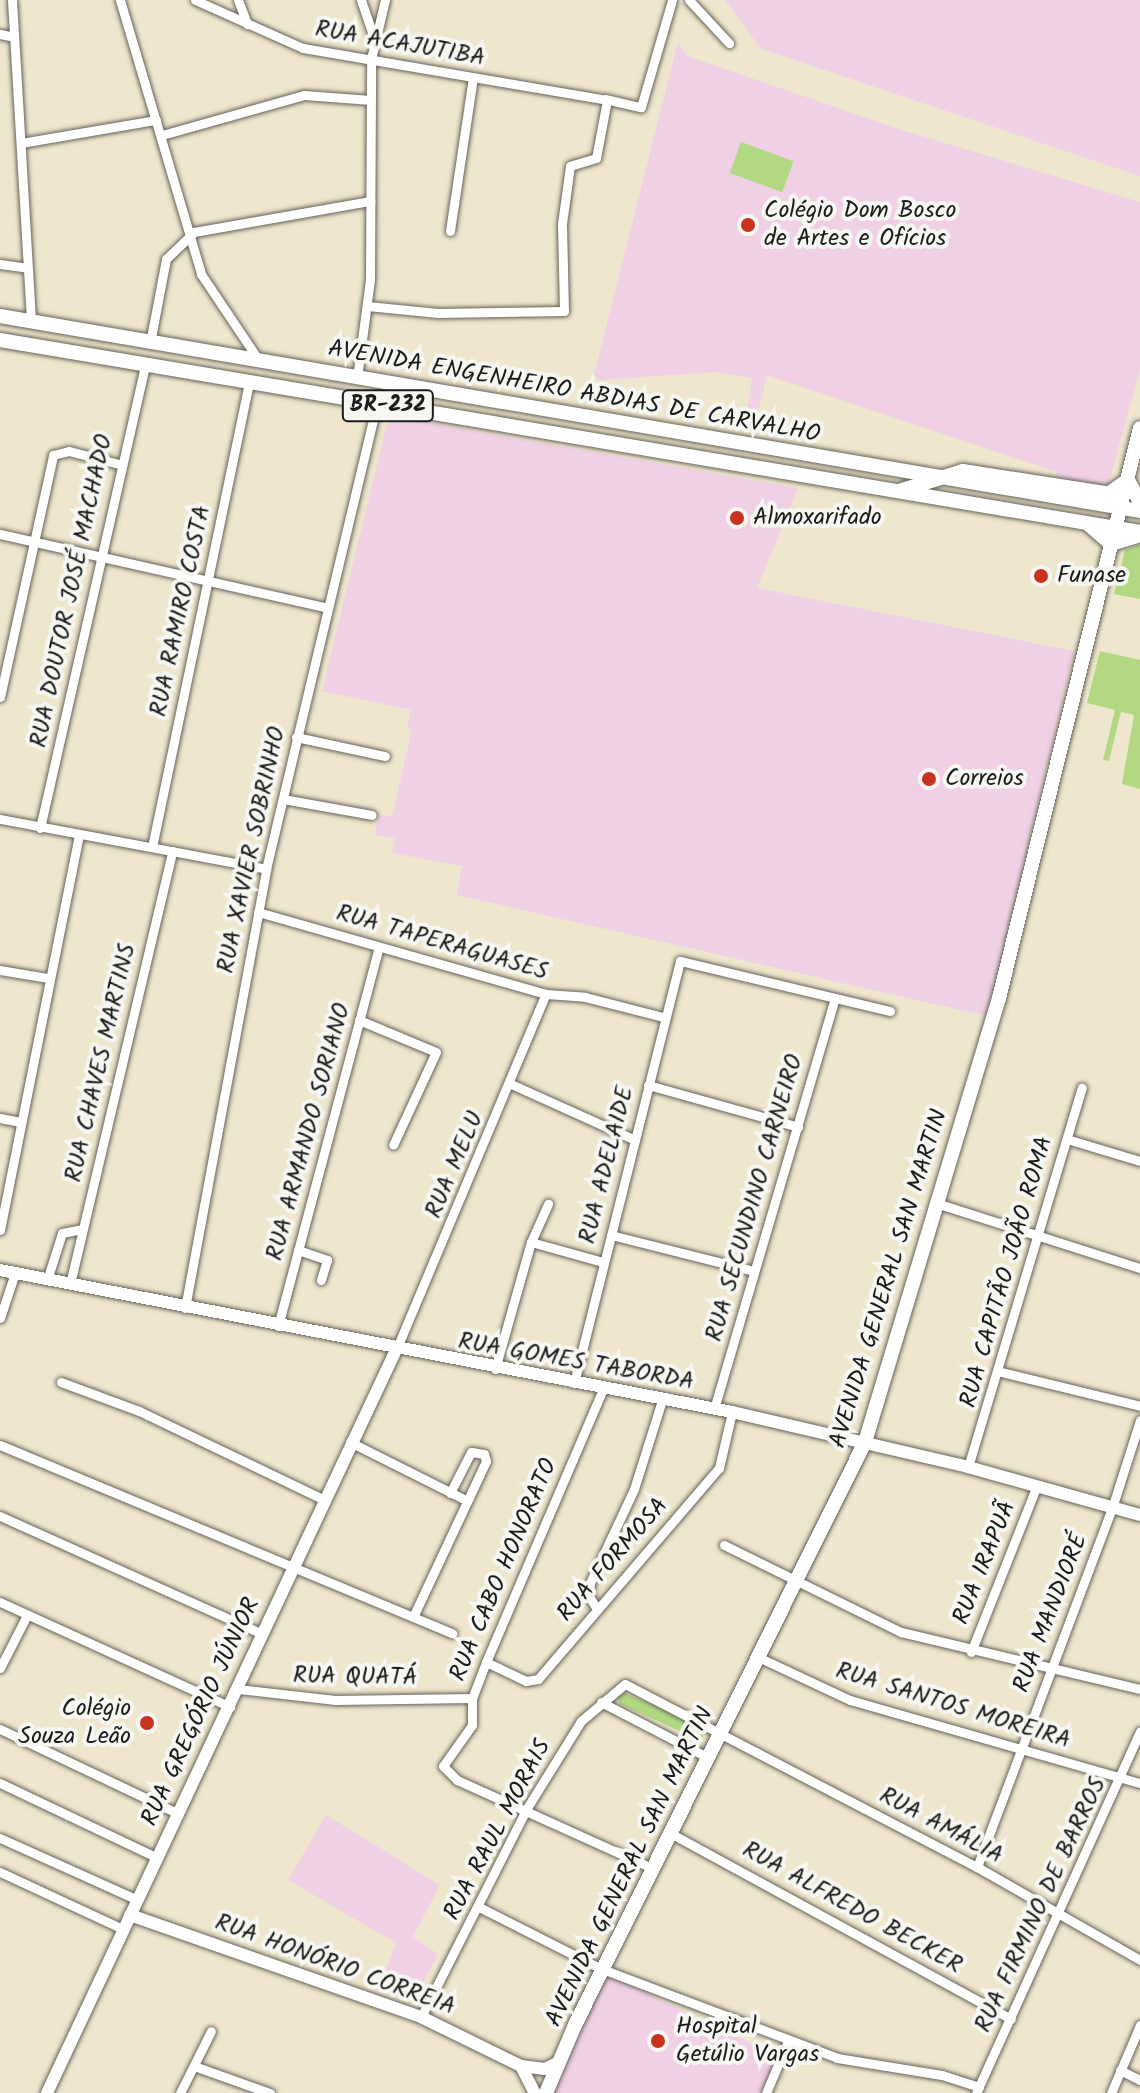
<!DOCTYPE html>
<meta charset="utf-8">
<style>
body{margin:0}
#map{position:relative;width:1140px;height:2093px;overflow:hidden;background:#eee6cd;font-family:Kalam,sans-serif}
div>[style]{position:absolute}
.built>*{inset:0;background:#f0d0e5}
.green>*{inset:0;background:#b2d982;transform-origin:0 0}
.roads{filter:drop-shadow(0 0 2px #66635a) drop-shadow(0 0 2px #66635a)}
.minor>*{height:9px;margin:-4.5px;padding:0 4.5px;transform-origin:4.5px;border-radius:4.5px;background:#fff}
.secondary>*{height:12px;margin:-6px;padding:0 6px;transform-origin:6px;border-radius:6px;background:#fff}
.primary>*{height:14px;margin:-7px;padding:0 7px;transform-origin:7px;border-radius:7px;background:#fff}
.trunk>*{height:14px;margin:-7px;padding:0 7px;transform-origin:7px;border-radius:7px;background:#fff}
.dots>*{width:22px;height:22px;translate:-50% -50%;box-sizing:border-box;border:4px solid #f6f6f2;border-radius:50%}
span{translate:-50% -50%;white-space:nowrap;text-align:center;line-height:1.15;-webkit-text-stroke:8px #f6f6f2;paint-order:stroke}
.shield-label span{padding:2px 6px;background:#f6f6f2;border:2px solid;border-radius:6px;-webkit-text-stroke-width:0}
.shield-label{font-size:22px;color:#1c1c1c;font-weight:700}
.street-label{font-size:24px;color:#1c1c1c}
.poi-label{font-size:24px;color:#1c1c1c}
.left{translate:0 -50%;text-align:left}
.right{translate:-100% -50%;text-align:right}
</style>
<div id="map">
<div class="built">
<div style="clip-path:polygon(725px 0,1140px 0,1140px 176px,761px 49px)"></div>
<div style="clip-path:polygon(678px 42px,687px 56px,902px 130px,1140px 202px,1140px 369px,1108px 486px,1056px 478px,1057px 472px,767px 375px,753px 431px,745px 428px,752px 378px,716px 372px,600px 380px,594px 375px)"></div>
<div style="clip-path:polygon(389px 416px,798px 488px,757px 588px,1074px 651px,987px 1016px,457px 895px,462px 866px,392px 853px,395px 838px,375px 835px,379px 815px,392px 816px,412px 730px,407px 728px,411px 710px,322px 691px)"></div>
<div style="clip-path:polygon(326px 1815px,440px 1885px,413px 1937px,438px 1954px,416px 1997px,380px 1988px,396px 1943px,288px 1880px)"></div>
<div style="clip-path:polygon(604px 1973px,778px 2056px,763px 2093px,545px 2093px)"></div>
</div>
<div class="green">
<div style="left:741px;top:142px;width:56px;height:33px;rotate:20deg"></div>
<div style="clip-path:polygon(1140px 545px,1140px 599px,1114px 594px,1125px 550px)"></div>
<div style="clip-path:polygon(1100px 651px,1140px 660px,1140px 789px,1122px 784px,1134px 715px,1121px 712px,1109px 761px,1103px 760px,1115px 710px,1087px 703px)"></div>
<div style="clip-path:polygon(623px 1692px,703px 1727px,703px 1737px,697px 1739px,620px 1704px,617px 1696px)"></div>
</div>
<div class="roads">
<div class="minor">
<div style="left:12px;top:0;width:322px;rotate:86.6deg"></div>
<div style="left:120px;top:0;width:286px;rotate:73.5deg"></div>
<div style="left:201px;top:274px;width:102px;rotate:56.2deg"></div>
<div style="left:195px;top:0;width:118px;rotate:24deg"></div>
<div style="left:303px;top:48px;width:308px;rotate:9.7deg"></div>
<div style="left:607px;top:100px;width:59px;rotate:100.7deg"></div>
<div style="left:596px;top:158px;width:27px;rotate:163deg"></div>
<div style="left:570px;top:166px;width:59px;rotate:97.9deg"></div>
<div style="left:562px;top:224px;width:87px;rotate:88.7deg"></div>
<div style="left:564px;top:311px;width:126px;rotate:179.1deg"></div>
<div style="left:438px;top:313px;width:71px;rotate:-174.4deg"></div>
<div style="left:238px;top:0;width:26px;rotate:69deg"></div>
<div style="left:361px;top:0;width:40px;rotate:71.1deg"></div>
<div style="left:689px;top:0;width:59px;rotate:47.1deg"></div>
<div style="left:0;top:34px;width:14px;rotate:12deg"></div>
<div style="left:605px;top:99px;width:37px;rotate:13deg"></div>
<div style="left:641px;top:107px;width:111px;rotate:-73.8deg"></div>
<div style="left:162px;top:135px;width:148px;rotate:-15.7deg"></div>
<div style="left:304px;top:95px;width:67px;rotate:4.3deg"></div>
<div style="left:21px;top:143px;width:137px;rotate:-9.7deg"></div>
<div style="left:450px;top:231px;width:155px;rotate:-81.5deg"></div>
<div style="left:0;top:264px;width:28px;rotate:8deg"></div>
<div style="left:150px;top:343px;width:86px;rotate:-79.2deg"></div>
<div style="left:166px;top:259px;width:39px;rotate:-44deg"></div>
<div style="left:194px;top:232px;width:179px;rotate:-10deg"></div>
<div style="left:357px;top:378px;width:100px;rotate:-82.5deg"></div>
<div style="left:370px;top:279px;width:220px;rotate:-89.7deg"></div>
<div style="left:371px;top:59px;width:61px;rotate:-76.7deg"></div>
<div style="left:0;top:534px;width:333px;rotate:12.7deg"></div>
<div style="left:0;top:697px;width:248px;rotate:-77.6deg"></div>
<div style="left:53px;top:455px;width:16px;rotate:-14deg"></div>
<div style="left:69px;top:451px;width:52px;rotate:14.6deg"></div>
<div style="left:296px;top:737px;width:91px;rotate:12.1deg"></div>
<div style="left:283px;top:799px;width:90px;rotate:10.2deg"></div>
<div style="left:0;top:819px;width:271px;rotate:10.6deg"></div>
<div style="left:40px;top:828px;width:476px;rotate:-77.2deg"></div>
<div style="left:152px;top:847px;width:474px;rotate:-78.2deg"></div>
<div style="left:258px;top:912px;width:299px;rotate:15.9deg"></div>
<div style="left:546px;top:994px;width:39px;rotate:4deg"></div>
<div style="left:585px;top:997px;width:81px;rotate:14.4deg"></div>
<div style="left:0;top:970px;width:49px;rotate:9.5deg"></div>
<div style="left:359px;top:1020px;width:83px;rotate:22.6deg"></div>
<div style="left:436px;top:1052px;width:102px;rotate:114.8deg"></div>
<div style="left:511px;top:1084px;width:136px;rotate:24.3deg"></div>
<div style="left:648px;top:1085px;width:156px;rotate:15.6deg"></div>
<div style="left:0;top:1118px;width:21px;rotate:11deg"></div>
<div style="left:1067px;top:1139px;width:76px;rotate:16.8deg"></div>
<div style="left:936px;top:1203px;width:214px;rotate:17.7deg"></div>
<div style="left:0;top:1230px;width:403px;rotate:-78.7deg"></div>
<div style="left:611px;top:1235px;width:147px;rotate:14.1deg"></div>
<div style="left:531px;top:1242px;width:75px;rotate:15.5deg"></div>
<div style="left:298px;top:1250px;width:31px;rotate:19deg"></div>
<div style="left:327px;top:1260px;width:21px;rotate:107deg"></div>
<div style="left:47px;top:1280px;width:49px;rotate:-72.3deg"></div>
<div style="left:62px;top:1233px;width:20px;rotate:-11deg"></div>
<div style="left:70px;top:1284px;width:445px;rotate:-76.7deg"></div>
<div style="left:185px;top:1308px;width:446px;rotate:-79.5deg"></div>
<div style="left:266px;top:869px;width:478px;rotate:-76.6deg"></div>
<div style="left:0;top:1318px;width:47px;rotate:-71.6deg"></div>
<div style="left:278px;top:1326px;width:392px;rotate:-75.1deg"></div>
<div style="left:396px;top:1350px;width:386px;rotate:-67.2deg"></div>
<div style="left:495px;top:1369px;width:132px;rotate:-74.2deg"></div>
<div style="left:531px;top:1242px;width:42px;rotate:-65.9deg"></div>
<div style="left:1001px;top:1372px;width:143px;rotate:13.7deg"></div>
<div style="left:61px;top:1382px;width:83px;rotate:20.4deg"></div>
<div style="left:139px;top:1411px;width:204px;rotate:25.6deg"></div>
<div style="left:574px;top:1383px;width:435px;rotate:-75.9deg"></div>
<div style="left:680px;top:961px;width:216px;rotate:13.4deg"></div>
<div style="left:603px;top:1389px;width:297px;rotate:113.2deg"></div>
<div style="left:486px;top:1662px;width:39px;rotate:111deg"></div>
<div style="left:472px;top:1698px;width:27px;rotate:90deg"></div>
<div style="left:472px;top:1725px;width:50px;rotate:125.3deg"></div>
<div style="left:443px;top:1766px;width:20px;rotate:45deg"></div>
<div style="left:457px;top:1780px;width:216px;rotate:24.3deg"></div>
<div style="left:714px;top:1409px;width:428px;rotate:-73.6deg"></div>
<div style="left:350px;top:1442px;width:130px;rotate:26.6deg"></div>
<div style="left:0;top:1445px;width:490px;rotate:22.6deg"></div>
<div style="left:968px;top:1467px;width:396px;rotate:-73.3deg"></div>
<div style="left:0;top:1516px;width:288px;rotate:24.2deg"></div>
<div style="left:724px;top:1545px;width:197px;rotate:26.2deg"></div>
<div style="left:901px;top:1632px;width:246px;rotate:13.4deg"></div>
<div style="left:0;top:1602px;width:253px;rotate:24.5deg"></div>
<div style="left:597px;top:1609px;width:15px;rotate:-122deg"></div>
<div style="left:589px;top:1596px;width:13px;rotate:-86deg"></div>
<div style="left:590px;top:1583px;width:104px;rotate:-64.9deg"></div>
<div style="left:634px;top:1489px;width:93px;rotate:-72.5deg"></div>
<div style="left:413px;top:1617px;width:172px;rotate:-64.9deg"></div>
<div style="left:486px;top:1461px;width:7px;rotate:-106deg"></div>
<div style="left:484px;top:1454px;width:13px;rotate:-171deg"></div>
<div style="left:471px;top:1452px;width:46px;rotate:117.1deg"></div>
<div style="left:971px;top:1652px;width:176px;rotate:-68.4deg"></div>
<div style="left:758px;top:1657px;width:102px;rotate:25.1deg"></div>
<div style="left:850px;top:1700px;width:302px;rotate:16deg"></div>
<div style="left:486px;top:1662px;width:44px;rotate:25.4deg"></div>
<div style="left:526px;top:1681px;width:12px;rotate:-9deg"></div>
<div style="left:538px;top:1679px;width:278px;rotate:-49.4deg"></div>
<div style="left:719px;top:1468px;width:57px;rotate:-76.9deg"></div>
<div style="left:0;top:1668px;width:59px;rotate:-63deg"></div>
<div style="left:238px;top:1689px;width:98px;rotate:6.5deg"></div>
<div style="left:335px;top:1700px;width:137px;rotate:-0.8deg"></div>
<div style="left:601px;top:1702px;width:122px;rotate:27.4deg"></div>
<div style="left:0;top:1729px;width:198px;rotate:25.4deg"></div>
<div style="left:0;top:1783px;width:173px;rotate:25.4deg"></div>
<div style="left:672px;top:1834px;width:386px;rotate:28.6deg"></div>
<div style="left:0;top:1838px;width:149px;rotate:24.2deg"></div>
<div style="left:977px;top:1867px;width:384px;rotate:-69.4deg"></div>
<div style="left:1112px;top:1508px;width:92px;rotate:-72.3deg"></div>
<div style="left:0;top:1872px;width:136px;rotate:24.9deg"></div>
<div style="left:479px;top:1907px;width:138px;rotate:26.8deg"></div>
<div style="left:602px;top:1969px;width:251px;rotate:20.7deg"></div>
<div style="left:837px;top:2058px;width:106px;rotate:9.2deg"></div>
<div style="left:942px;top:2075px;width:39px;rotate:18deg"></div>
<div style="left:421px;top:2017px;width:234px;rotate:-63.1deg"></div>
<div style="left:527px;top:1808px;width:102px;rotate:-58.2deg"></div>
<div style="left:581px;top:1721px;width:57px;rotate:-40.1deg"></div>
<div style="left:625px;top:1684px;width:397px;rotate:27.5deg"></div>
<div style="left:977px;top:1867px;width:188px;rotate:29.7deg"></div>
<div style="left:194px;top:2066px;width:81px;rotate:19.6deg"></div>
<div style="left:1120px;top:2070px;width:22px;rotate:27deg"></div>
<div style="left:180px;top:2093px;width:69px;rotate:-63.4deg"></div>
<div style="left:766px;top:2093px;width:56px;rotate:-67.1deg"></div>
<div style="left:976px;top:2093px;width:397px;rotate:-65.6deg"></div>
<div style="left:1111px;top:2093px;width:74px;rotate:-66.9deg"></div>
</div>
<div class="secondary">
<div style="left:0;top:1270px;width:746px;rotate:10.98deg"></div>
<div style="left:732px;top:1412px;width:242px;rotate:13.1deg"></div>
<div style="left:968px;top:1467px;width:179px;rotate:15.6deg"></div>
<div style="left:130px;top:1915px;width:308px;rotate:19.3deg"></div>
<div style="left:421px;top:2017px;width:111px;rotate:26.1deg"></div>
<div style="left:521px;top:2066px;width:30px;rotate:63deg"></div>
<div style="left:521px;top:2066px;width:24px;rotate:7deg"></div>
<div style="left:545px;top:2069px;width:16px;rotate:-27deg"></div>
<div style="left:47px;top:2093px;width:821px;rotate:-64.84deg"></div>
</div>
<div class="primary">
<div style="left:546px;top:2093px;width:74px;rotate:-66.9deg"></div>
<div style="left:575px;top:2025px;width:651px;rotate:-63.55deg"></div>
<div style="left:865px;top:1442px;width:464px;rotate:-73.2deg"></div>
<div style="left:999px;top:998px;width:587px;rotate:-76.11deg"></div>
</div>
<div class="trunk">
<div style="left:0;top:316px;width:1157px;rotate:9.71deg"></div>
<div style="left:0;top:340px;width:1156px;rotate:9.56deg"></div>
<div style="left:1128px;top:480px;width:26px;rotate:62deg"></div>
<div style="left:899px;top:491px;width:67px;rotate:-17.4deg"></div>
<div style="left:963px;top:471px;width:150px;rotate:8.8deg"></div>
<div style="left:1105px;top:496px;width:28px;rotate:-35deg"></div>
<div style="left:1089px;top:525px;width:29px;rotate:41deg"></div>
<div style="left:1111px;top:544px;width:30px;rotate:-17deg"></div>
</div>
</div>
<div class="dots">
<div style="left:748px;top:225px;background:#c8321e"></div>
<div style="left:737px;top:518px;background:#c8321e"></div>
<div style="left:1041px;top:576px;background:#c8321e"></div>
<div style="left:929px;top:779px;background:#c8321e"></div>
<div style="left:147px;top:1723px;background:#c8321e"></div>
<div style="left:658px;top:2041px;background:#c8321e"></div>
</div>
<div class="shield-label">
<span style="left:388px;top:406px">BR-232</span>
</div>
<div class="street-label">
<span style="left:400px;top:44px;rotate:10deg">RUA ACAJUTIBA</span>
<span style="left:574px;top:392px;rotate:10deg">AVENIDA ENGENHEIRO ABDIAS DE CARVALHO</span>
<span style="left:72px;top:591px;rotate:-78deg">RUA DOUTOR JOSÉ MACHADO</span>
<span style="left:181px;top:611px;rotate:-78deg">RUA RAMIRO COSTA</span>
<span style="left:252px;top:850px;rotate:-78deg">RUA XAVIER SOBRINHO</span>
<span style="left:442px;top:943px;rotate:16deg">RUA TAPERAGUASES</span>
<span style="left:101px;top:1063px;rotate:-77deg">RUA CHAVES MARTINS</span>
<span style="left:309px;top:1132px;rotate:-75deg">RUA ARMANDO SORIANO</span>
<span style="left:455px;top:1165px;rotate:-67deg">RUA MELU</span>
<span style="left:607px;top:1165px;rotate:-76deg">RUA ADELAIDE</span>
<span style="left:755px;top:1198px;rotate:-74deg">RUA SECUNDINO CARNEIRO</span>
<span style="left:1007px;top:1272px;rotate:-74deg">RUA CAPITÃO JOÃO ROMA</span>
<span style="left:889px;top:1279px;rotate:-73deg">AVENIDA GENERAL SAN MARTIN</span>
<span style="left:576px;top:1362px;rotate:10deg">RUA GOMES TABORDA</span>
<span style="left:613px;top:1560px;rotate:-49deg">RUA FORMOSA</span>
<span style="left:985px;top:1563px;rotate:-68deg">RUA IRAPUÃ</span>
<span style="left:504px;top:1570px;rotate:-67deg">RUA CABO HONORATO</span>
<span style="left:1051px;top:1613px;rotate:-69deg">RUA MANDIORÉ</span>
<span style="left:355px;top:1677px;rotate:1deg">RUA QUATÁ</span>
<span style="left:953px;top:1706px;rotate:17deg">RUA SANTOS MOREIRA</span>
<span style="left:201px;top:1712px;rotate:-65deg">RUA GREGÓRIO JÚNIOR</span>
<span style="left:941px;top:1826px;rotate:28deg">RUA AMÁLIA</span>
<span style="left:498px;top:1830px;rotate:-62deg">RUA RAUL MORAIS</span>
<span style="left:630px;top:1867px;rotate:-64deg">AVENIDA GENERAL SAN MARTIN</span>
<span style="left:1041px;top:1905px;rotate:-65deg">RUA FIRMINO DE BARROS</span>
<span style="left:852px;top:1908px;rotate:29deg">RUA ALFREDO BECKER</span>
<span style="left:335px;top:1965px;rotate:20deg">RUA HONÓRIO CORREIA</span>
</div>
<div class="poi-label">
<span class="left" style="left:764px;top:225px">Colégio Dom Bosco<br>de Artes e Ofícios</span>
<span class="left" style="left:753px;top:518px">Almoxarifado</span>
<span class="left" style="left:1057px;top:576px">Funase</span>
<span class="left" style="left:945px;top:779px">Correios</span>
<span class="right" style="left:131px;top:1723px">Colégio<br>Souza Leão</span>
<span class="left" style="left:676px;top:2041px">Hospital<br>Getúlio Vargas</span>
</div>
</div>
